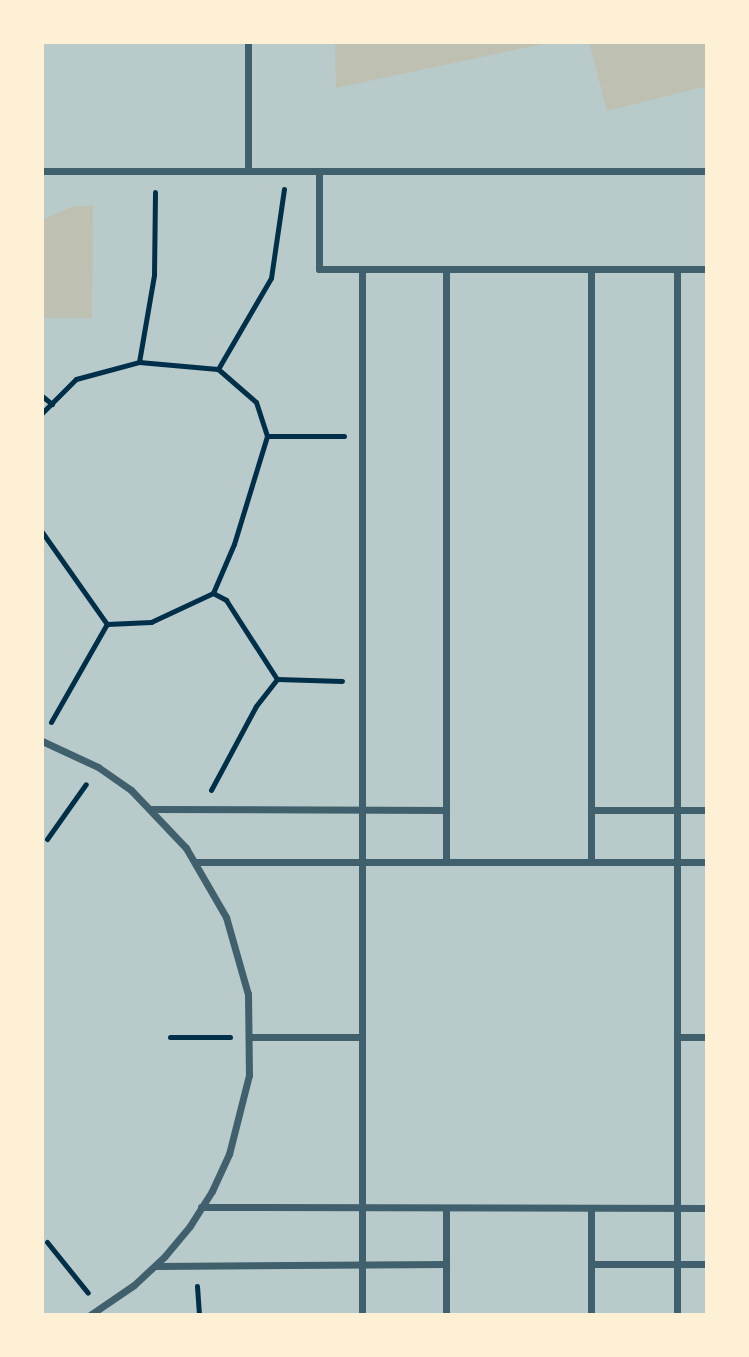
<!DOCTYPE html>
<style>
body{margin:0}
#map{position:relative;width:749px;height:1357px;overflow:hidden;background:#fdf0d5;font-family:Karla,sans-serif}
div>[style]{position:absolute}
.green>*{inset:0;background:#b9caca;transform-origin:0 0}
.building>*{inset:0;background:#bec0b2}
.path>*{height:5px;margin:-2.5px;padding:0 2.5px;transform-origin:2.5px;border-radius:2.5px;background:#003049}
.pedestrian>*{height:7px;margin:-3.5px;padding:0 3.5px;transform-origin:3.5px;border-radius:3.5px;background:#3f606c}
span{translate:-50% -50%;white-space:nowrap;text-align:center;line-height:1.15;-webkit-text-stroke:8px #fdf0d5;paint-order:stroke}
.frame{position:absolute;inset:0;border:44px solid #fdf0d5;pointer-events:none}
</style>
<div id="map">
<div class="green">
<div style="left:42px;top:42px;width:665px;height:1273px"></div>
</div>
<div class="building">
<div style="clip-path:polygon(335px 42px,548px 42px,548px 43px,336px 88px)"></div>
<div style="clip-path:polygon(589px 42px,707px 42px,707px 86px,607px 111px)"></div>
<div style="clip-path:polygon(93px 205px,92px 318px,42px 318px,42px 220px,72px 207px)"></div>
</div>
<div class="path">
<div style="left:139px;top:362px;width:88px;rotate:-80.2deg"></div>
<div style="left:154px;top:275px;width:83px;rotate:-89.3deg"></div>
<div style="left:218px;top:369px;width:105px;rotate:-59.8deg"></div>
<div style="left:271px;top:278px;width:90px;rotate:-81.7deg"></div>
<div style="left:42px;top:396px;width:13px;rotate:39deg"></div>
<div style="left:42px;top:413px;width:48px;rotate:-45deg"></div>
<div style="left:76px;top:379px;width:65px;rotate:-15.1deg"></div>
<div style="left:139px;top:362px;width:79px;rotate:5.1deg"></div>
<div style="left:218px;top:369px;width:50px;rotate:41deg"></div>
<div style="left:256px;top:402px;width:36px;rotate:72deg"></div>
<div style="left:42px;top:532px;width:113px;rotate:54.8deg"></div>
<div style="left:213px;top:593px;width:53px;rotate:-66.8deg"></div>
<div style="left:234px;top:544px;width:113px;rotate:-73deg"></div>
<div style="left:267px;top:436px;width:77px"></div>
<div style="left:51px;top:722px;width:113px;rotate:-60.3deg"></div>
<div style="left:107px;top:624px;width:44px;rotate:-2.6deg"></div>
<div style="left:151px;top:622px;width:68px;rotate:-25.1deg"></div>
<div style="left:213px;top:593px;width:15px;rotate:28deg"></div>
<div style="left:226px;top:600px;width:94px;rotate:57.2deg"></div>
<div style="left:211px;top:790px;width:95px;rotate:-61.8deg"></div>
<div style="left:256px;top:706px;width:34px;rotate:-52deg"></div>
<div style="left:277px;top:679px;width:65px;rotate:1.8deg"></div>
<div style="left:47px;top:839px;width:67px;rotate:-54.7deg"></div>
<div style="left:170px;top:1037px;width:60px"></div>
<div style="left:47px;top:1242px;width:65px;rotate:51.2deg"></div>
<div style="left:197px;top:1286px;width:29px;rotate:86deg"></div>
</div>
<div class="pedestrian">
<div style="left:248px;top:42px;width:129px;rotate:90deg"></div>
<div style="left:42px;top:171px;width:665px"></div>
<div style="left:319px;top:171px;width:98px;rotate:90deg"></div>
<div style="left:319px;top:269px;width:388px"></div>
<div style="left:446px;top:269px;width:593px;rotate:90deg"></div>
<div style="left:591px;top:269px;width:593px;rotate:90deg"></div>
<div style="left:677px;top:269px;width:1046px;rotate:90deg"></div>
<div style="left:42px;top:741px;width:62px;rotate:24.9deg"></div>
<div style="left:98px;top:767px;width:40px;rotate:34.9deg"></div>
<div style="left:131px;top:790px;width:80px;rotate:46.5deg"></div>
<div style="left:186px;top:848px;width:80px;rotate:59.9deg"></div>
<div style="left:226px;top:917px;width:80px;rotate:74.1deg"></div>
<div style="left:248px;top:994px;width:81px;rotate:89.3deg"></div>
<div style="left:249px;top:1075px;width:81px;rotate:104.2deg"></div>
<div style="left:229px;top:1154px;width:41px;rotate:114.7deg"></div>
<div style="left:212px;top:1191px;width:41px;rotate:122.2deg"></div>
<div style="left:190px;top:1226px;width:40px;rotate:130deg"></div>
<div style="left:164px;top:1257px;width:41px;rotate:137deg"></div>
<div style="left:134px;top:1285px;width:53px;rotate:145.7deg"></div>
<div style="left:152px;top:809px;width:294px;rotate:0.2deg"></div>
<div style="left:591px;top:810px;width:116px"></div>
<div style="left:197px;top:862px;width:510px"></div>
<div style="left:251px;top:1037px;width:111px"></div>
<div style="left:677px;top:1037px;width:30px"></div>
<div style="left:201px;top:1207px;width:506px;rotate:0.11deg"></div>
<div style="left:446px;top:1208px;width:107px;rotate:90deg"></div>
<div style="left:591px;top:1208px;width:107px;rotate:90deg"></div>
<div style="left:591px;top:1264px;width:116px"></div>
<div style="left:156px;top:1266px;width:290px;rotate:-0.4deg"></div>
<div style="left:362px;top:1315px;width:1046px;rotate:-90deg"></div>
</div>
<div class="frame"></div>
</div>
